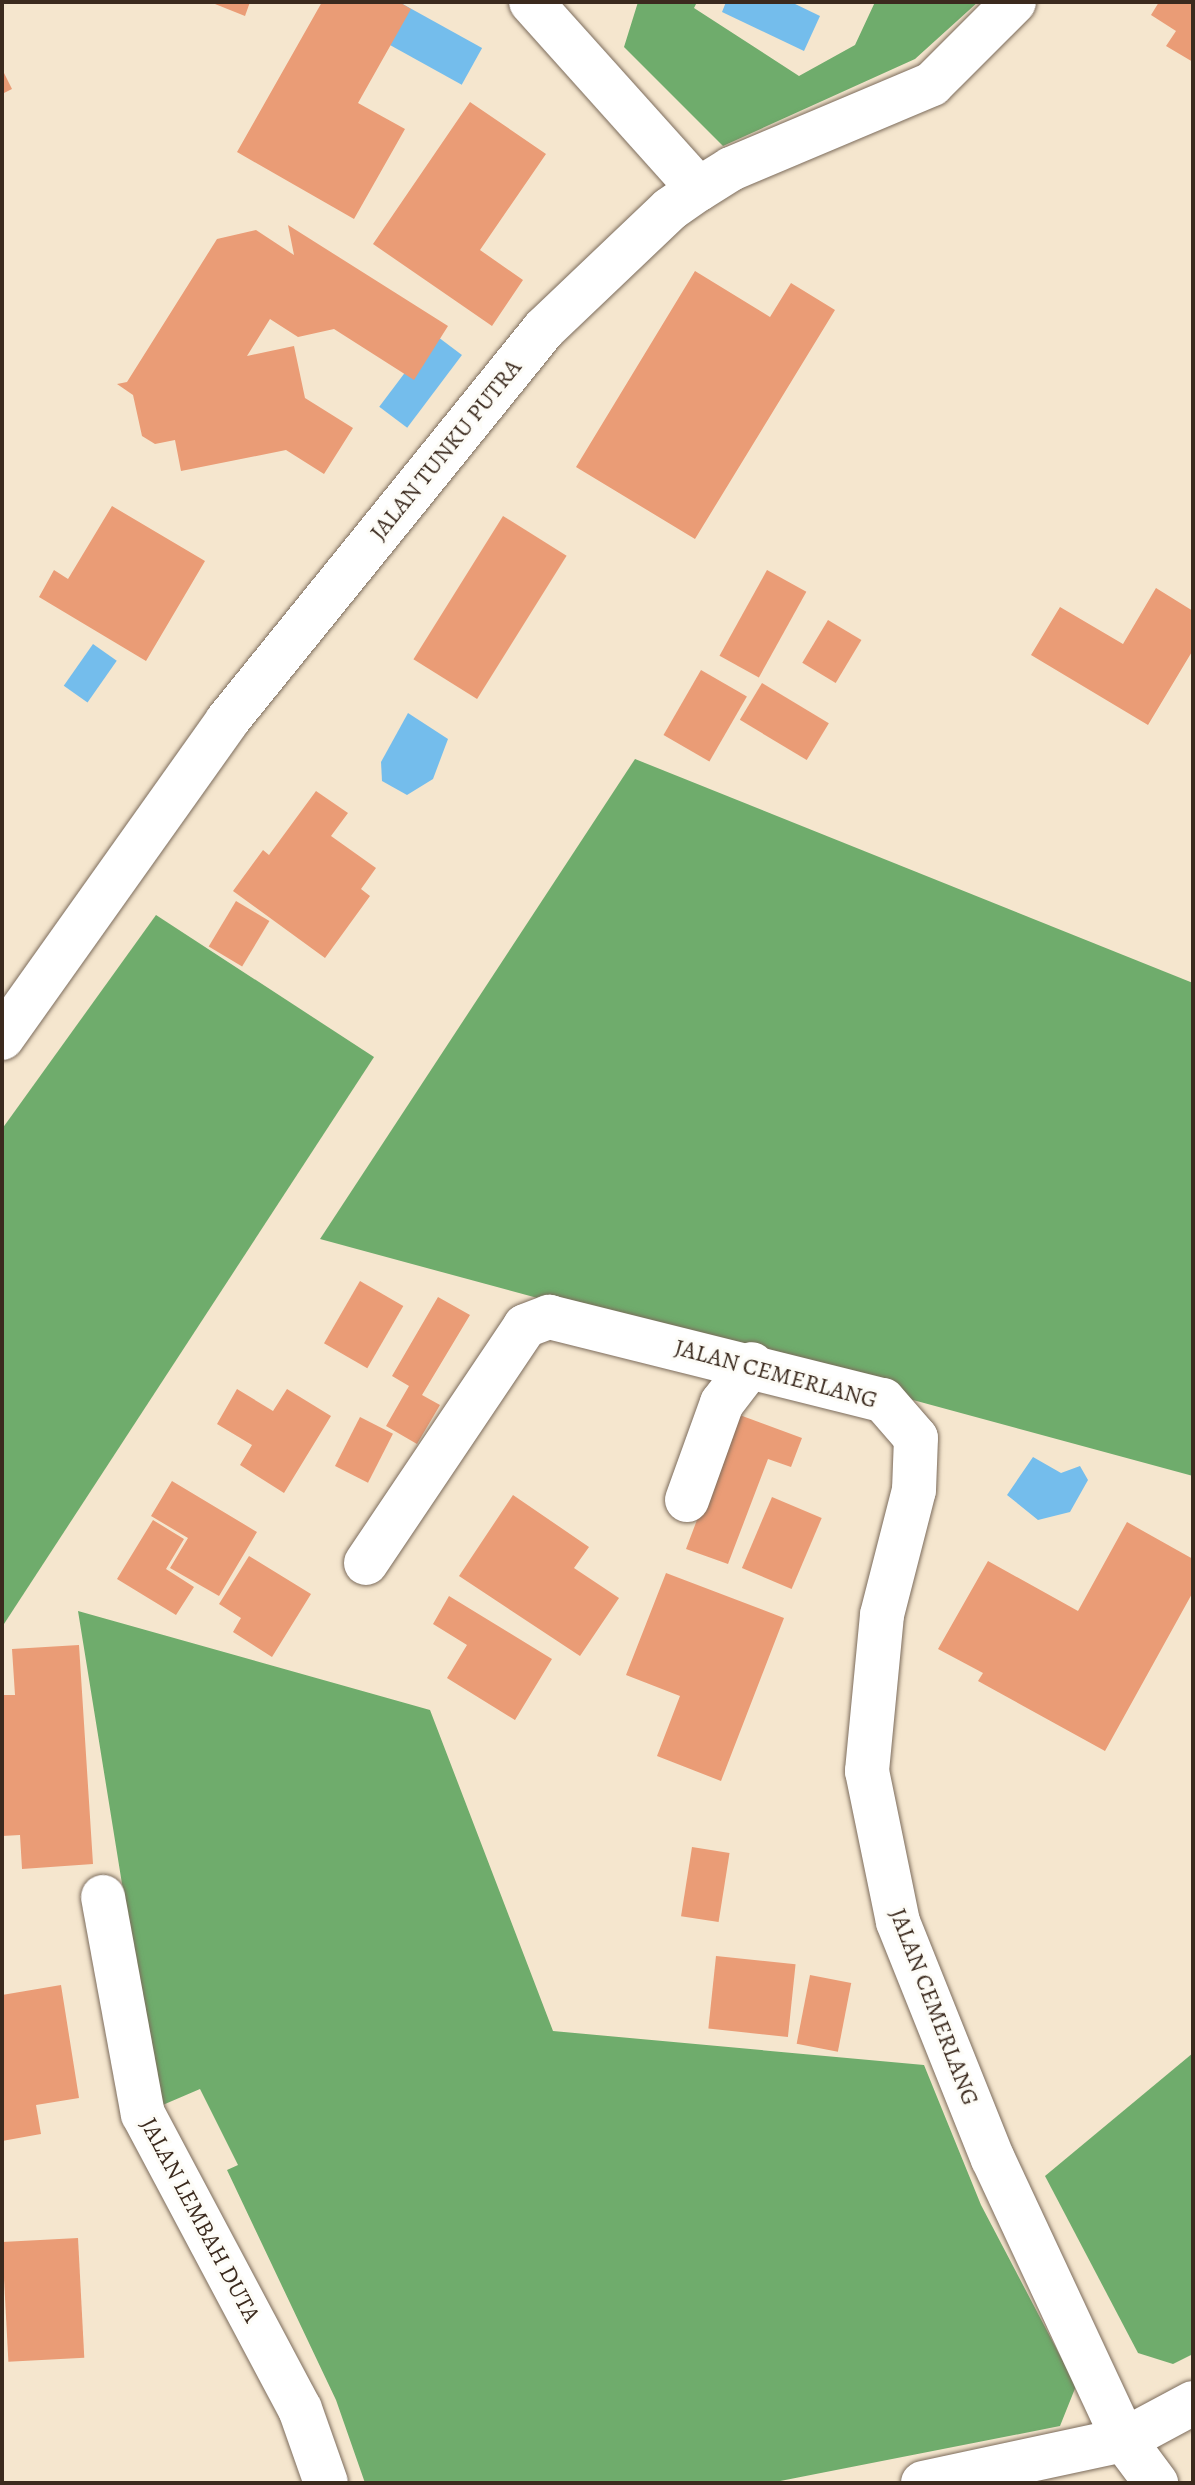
<!DOCTYPE html>
<style>
body{margin:0}
#map{position:relative;width:1195px;height:2485px;overflow:hidden;background:#f5e6ce;font-family:Alegreya,serif}
div>[style]{position:absolute}
.forest>*{inset:0;background:#6fac6c}
.water>*{inset:0;background:#74bdec;transform-origin:0 0}
.building>*{inset:0;background:#ea9c76;transform-origin:0 0}
.roads{filter:drop-shadow(0 0 2px #7c6c5c) drop-shadow(0 0 2px #7c6c5c)}
.minor>*{height:44px;margin:-22px;padding:0 22px;transform-origin:22px;border-radius:22px;background:#fff}
span{translate:-50% -50%;white-space:nowrap;text-align:center;line-height:1.15;-webkit-text-stroke:6px #fdfcf7;paint-order:stroke}
.street-label{font-size:24px;color:#3b2a1e}
.frame{position:absolute;inset:0;border:4px solid #3b2a1e;pointer-events:none}
</style>
<div id="map">
<div class="forest">
<div style="clip-path:polygon(638px 2px,697px 2px,694px 8px,799px 76px,855px 45px,875px 2px,978px 2px,915px 59px,723px 146px,624px 47px)"></div>
<div style="clip-path:polygon(635px 759px,1193px 983px,1193px 1476px,320px 1239px)"></div>
<div style="clip-path:polygon(156px 915px,374px 1057px,2px 1627px,2px 1129px)"></div>
<div style="clip-path:polygon(78px 1611px,430px 1710px,553px 2031px,924px 2065px,981px 2205px,1076px 2386px,1060px 2426px,770px 2483px,365px 2483px,336px 2400px,227px 2170px,238px 2165px,200px 2089px,158px 2107px)"></div>
<div style="clip-path:polygon(1193px 2053px,1193px 2354px,1173px 2364px,1138px 2353px,1045px 2176px)"></div>
</div>
<div class="water">
<div style="left:399px;top:2px;width:95px;height:42px;rotate:29deg"></div>
<div style="clip-path:polygon(726px 2px,791px 2px,820px 16px,804px 51px,722px 12px)"></div>
<div style="left:434px;top:334px;width:35px;height:91px;rotate:37deg"></div>
<div style="left:93px;top:644px;width:29px;height:51px;rotate:35deg"></div>
<div style="clip-path:polygon(408px 713px,448px 739px,433px 779px,407px 795px,382px 781px,381px 762px)"></div>
<div style="clip-path:polygon(1033px 1457px,1061px 1473px,1080px 1466px,1088px 1480px,1070px 1512px,1038px 1520px,1007px 1495px)"></div>
</div>
<div class="building">
<div style="clip-path:polygon(210px 2px,250px 2px,245px 16px)"></div>
<div style="clip-path:polygon(322px 2px,399px 2px,411px 9px,358px 103px,405px 129px,354px 219px,237px 152px)"></div>
<div style="clip-path:polygon(1159px 2px,1193px 2px,1193px 62px,1166px 46px,1176px 31px,1151px 15px)"></div>
<div style="clip-path:polygon(2px 69px,12px 89px,2px 94px)"></div>
<div style="clip-path:polygon(470px 102px,546px 154px,480px 250px,523px 280px,492px 326px,373px 244px)"></div>
<div style="clip-path:polygon(288px 225px,448px 326px,414px 380px,334px 329px,298px 337px,270px 319px,247px 356px,294px 346px,305px 398px,353px 428px,324px 474px,286px 450px,181px 471px,175px 440px,155px 444px,142px 436px,133px 395px,117px 384px,127px 382px,217px 239px,256px 230px,294px 255px)"></div>
<div style="clip-path:polygon(695px 271px,770px 317px,791px 283px,835px 310px,695px 539px,576px 467px)"></div>
<div style="clip-path:polygon(112px 506px,205px 561px,146px 661px,39px 597px,54px 570px,68px 579px)"></div>
<div style="left:503px;top:516px;width:75px;height:169px;rotate:32deg"></div>
<div style="left:767px;top:570px;width:45px;height:98px;rotate:29deg"></div>
<div style="clip-path:polygon(1156px 588px,1193px 611px,1193px 650px,1148px 725px,1031px 655px,1060px 607px,1123px 644px)"></div>
<div style="left:828px;top:620px;width:39px;height:50px;rotate:31deg"></div>
<div style="left:701px;top:670px;width:53px;height:75px;rotate:30deg"></div>
<div style="left:762px;top:683px;width:78px;height:43px;rotate:31deg"></div>
<div style="clip-path:polygon(316px 791px,348px 813px,331px 836px,376px 868px,361px 889px,370px 896px,325px 958px,233px 891px,263px 850px,269px 855px)"></div>
<div style="left:236px;top:901px;width:39px;height:53px;rotate:31deg"></div>
<div style="left:360px;top:1281px;width:50px;height:72px;rotate:30deg"></div>
<div style="clip-path:polygon(438px 1297px,470px 1315px,422px 1395px,440px 1405px,417px 1444px,386px 1426px,409px 1386px,392px 1376px)"></div>
<div style="clip-path:polygon(237px 1389px,273px 1411px,287px 1389px,331px 1416px,284px 1493px,240px 1465px,252px 1445px,217px 1424px)"></div>
<div style="clip-path:polygon(737px 1414px,802px 1438px,791px 1467px,768px 1459px,728px 1564px,686px 1549px)"></div>
<div style="left:360px;top:1417px;width:37px;height:55px;rotate:27deg"></div>
<div style="clip-path:polygon(172px 1481px,257px 1532px,219px 1596px,170px 1568px,188px 1538px,151px 1516px)"></div>
<div style="clip-path:polygon(513px 1495px,589px 1547px,574px 1568px,619px 1598px,580px 1656px,459px 1576px)"></div>
<div style="left:772px;top:1497px;width:54px;height:77px;rotate:23deg"></div>
<div style="clip-path:polygon(153px 1520px,184px 1539px,166px 1569px,194px 1587px,176px 1615px,117px 1579px)"></div>
<div style="clip-path:polygon(1127px 1522px,1193px 1559px,1193px 1592px,1105px 1751px,978px 1681px,983px 1673px,938px 1649px,988px 1561px,1078px 1611px)"></div>
<div style="clip-path:polygon(249px 1556px,311px 1594px,272px 1657px,233px 1632px,241px 1618px,219px 1604px)"></div>
<div style="clip-path:polygon(666px 1573px,784px 1618px,721px 1781px,657px 1756px,680px 1696px,626px 1675px)"></div>
<div style="clip-path:polygon(449px 1596px,552px 1659px,515px 1720px,447px 1678px,467px 1645px,433px 1624px)"></div>
<div style="clip-path:polygon(79px 1645px,93px 1864px,22px 1869px,20px 1835px,2px 1836px,2px 1695px,15px 1695px,12px 1649px)"></div>
<div style="left:692px;top:1847px;width:38px;height:70px;rotate:9deg"></div>
<div style="left:716px;top:1956px;width:80px;height:73px;rotate:6deg"></div>
<div style="left:810px;top:1975px;width:42px;height:70px;rotate:11deg"></div>
<div style="clip-path:polygon(61px 1985px,79px 2098px,36px 2105px,41px 2134px,2px 2141px,2px 1995px)"></div>
<div style="left:78px;top:2238px;width:120px;height:76px;rotate:87deg"></div>
</div>
<div class="roads">
<div class="minor">
<div style="left:531px;top:2px;width:251px;rotate:48.1deg"></div>
<div style="left:2px;top:1038px;width:389px;rotate:-54.6deg"></div>
<div style="left:227px;top:721px;width:504px;rotate:-51.04deg"></div>
<div style="left:544px;top:329px;width:174px;rotate:-43.6deg"></div>
<div style="left:670px;top:209px;width:35px;rotate:-35deg"></div>
<div style="left:699px;top:189px;width:38px;rotate:-32deg"></div>
<div style="left:731px;top:169px;width:218px;rotate:-22.9deg"></div>
<div style="left:932px;top:84px;width:116px;rotate:-45deg"></div>
<div style="left:687px;top:1500px;width:103px;rotate:-70.2deg"></div>
<div style="left:722px;top:1403px;width:49px;rotate:-52.4deg"></div>
<div style="left:366px;top:1563px;width:285px;rotate:-56.1deg"></div>
<div style="left:525px;top:1326px;width:26px;rotate:-21deg"></div>
<div style="left:549px;top:1317px;width:344px;rotate:14deg"></div>
<div style="left:883px;top:1400px;width:50px;rotate:49deg"></div>
<div style="left:916px;top:1438px;width:52px;rotate:92.2deg"></div>
<div style="left:914px;top:1490px;width:129px;rotate:104.4deg"></div>
<div style="left:882px;top:1615px;width:157px;rotate:95.5deg"></div>
<div style="left:867px;top:1771px;width:154px;rotate:78.4deg"></div>
<div style="left:898px;top:1922px;width:255px;rotate:68.2deg"></div>
<div style="left:993px;top:2159px;width:310px;rotate:65deg"></div>
<div style="left:1124px;top:2440px;width:54px;rotate:53.3deg"></div>
<div style="left:103px;top:1897px;width:221px;rotate:79.6deg"></div>
<div style="left:143px;top:2114px;width:334px;rotate:62deg"></div>
<div style="left:300px;top:2409px;width:78px;rotate:70.6deg"></div>
<div style="left:923px;top:2483px;width:206px;rotate:-12.1deg"></div>
<div style="left:1124px;top:2440px;width:78px;rotate:-28.2deg"></div>
</div>
</div>
<div class="street-label">
<span style="left:446px;top:450px;rotate:-51deg">JALAN TUNKU PUTRA</span>
<span style="left:776px;top:1374px;rotate:15deg">JALAN CEMERLANG</span>
<span style="left:934px;top:2007px;rotate:69deg">JALAN CEMERLANG</span>
<span style="left:200px;top:2220px;rotate:62deg">JALAN LEMBAH DUTA</span>
</div>
<div class="frame"></div>
</div>
